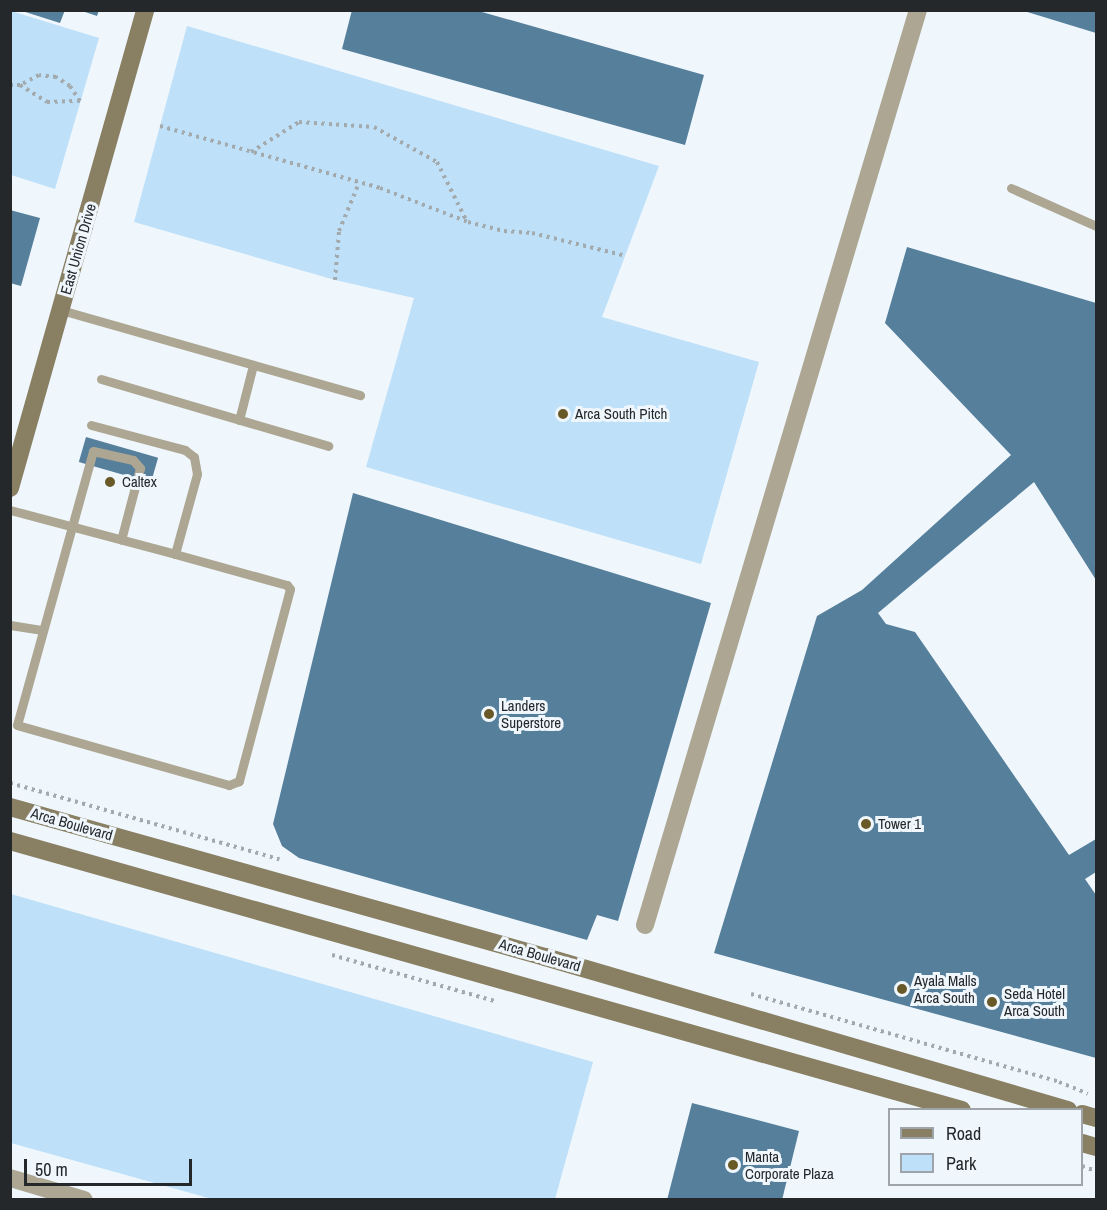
<!DOCTYPE html>
<style>
body{margin:0}
#map{position:relative;width:1107px;height:1210px;overflow:hidden;background:#eff7fd;font-family:"Archivo Narrow",sans-serif}
div>[style]{position:absolute}
.green>*{inset:0;background:#bee0f8}
.building>*{inset:0;background:#567f9b;transform-origin:0 0}
.path>*{height:4px;margin-top:-2px;transform-origin:0;background:repeating-linear-gradient(90deg,#a3aaae 0 3px,transparent 0 7.5px)}
.lane>*{height:9px;margin:-4.5px;padding:0 4.5px;transform-origin:4.5px;border-radius:4.5px;background:#aca692}
.street>*{height:18px;margin:-9px;padding:0 9px;transform-origin:9px;border-radius:9px;background:#aca692}
.secondary>*{height:18px;margin:-9px;padding:0 9px;transform-origin:9px;border-radius:9px;background:#897f63}
.dots>*{width:16px;height:16px;translate:-50% -50%;box-sizing:border-box;border:3px solid #eff7fd;border-radius:50%}
span{translate:-50% -50%;white-space:nowrap;text-align:center;line-height:1.15;-webkit-text-stroke:6px #eff7fd;paint-order:stroke}
.street-label{font-size:15px;color:#24282a}
.poi-label{font-size:15px;color:#24282a}
.left{translate:0 -50%;text-align:left}
.frame{position:absolute;inset:0;border:12px solid #24282a;pointer-events:none}
.legend{position:absolute;left:888px;top:1108px;width:195px;height:78px;box-sizing:border-box;background:#eff7fd;border:2px solid #9ea4a9;margin:0;padding:8px 10px;list-style:none;font-size:18px;color:#24282a}
.legend li{display:flex;align-items:center;gap:12px;height:30px}
.legend b{width:30px;border:2px solid #9ea4a9}
.scale{position:absolute;left:24px;top:1159px;width:168px;height:27px;box-sizing:border-box;border:3px solid #24282a;border-top:0;padding-left:8px;font-size:18px;line-height:21px;white-space:nowrap;color:#24282a;-webkit-text-stroke:4px #eff7fd;paint-order:stroke}
</style>
<div id="map">
<div class="green">
<div style="clip-path:polygon(11px 11px,99px 38px,55px 189px,11px 175px)"></div>
<div style="clip-path:polygon(187px 26px,659px 166px,602px 317px,759px 362px,701px 564px,366px 467px,414px 298px,335px 280px,134px 222px)"></div>
<div style="clip-path:polygon(11px 894px,593px 1062px,555px 1199px,212px 1199px,11px 1143px)"></div>
</div>
<div class="building">
<div style="clip-path:polygon(19px 10px,65px 10px,60px 23px)"></div>
<div style="clip-path:polygon(79px 10px,99px 10px,97px 16px)"></div>
<div style="clip-path:polygon(352px 10px,475px 10px,704px 75px,685px 145px,342px 49px)"></div>
<div style="clip-path:polygon(1024px 10px,1096px 10px,1096px 33px,1024px 11px)"></div>
<div style="clip-path:polygon(10px 210px,40px 218px,21px 286px,10px 283px)"></div>
<div style="clip-path:polygon(907px 247px,1096px 303px,1096px 580px,1034px 482px,878px 613px,886px 624px,915px 632px,1069px 855px,1096px 839px,1096px 872px,1085px 879px,1096px 895px,1096px 1058px,714px 953px,817px 616px,862px 590px,1011px 455px,885px 323px)"></div>
<div style="left:86px;top:437px;width:75px;height:26px;rotate:16deg"></div>
<div style="clip-path:polygon(353px 493px,711px 603px,618px 921px,597px 915px,587px 940px,299px 858px,282px 846px,273px 824px)"></div>
<div style="clip-path:polygon(692px 1103px,799px 1131px,782px 1200px,667px 1200px)"></div>
</div>
<div class="path">
<div style="left:10px;top:85px;width:10px"></div>
<div style="left:20px;top:85px;width:32px;rotate:32deg"></div>
<div style="left:47px;top:102px;width:33px;rotate:-2deg"></div>
<div style="left:80px;top:101px;width:18px;rotate:-124deg"></div>
<div style="left:70px;top:86px;width:17px;rotate:-147deg"></div>
<div style="left:56px;top:77px;width:17px;rotate:-173deg"></div>
<div style="left:39px;top:75px;width:21px;rotate:152deg"></div>
<div style="left:160px;top:126px;width:229px;rotate:15.7deg"></div>
<div style="left:380px;top:188px;width:94px;rotate:21.1deg"></div>
<div style="left:468px;top:222px;width:37px;rotate:14deg"></div>
<div style="left:504px;top:231px;width:28px;rotate:4deg"></div>
<div style="left:532px;top:233px;width:97px;rotate:13.7deg"></div>
<div style="left:251px;top:152px;width:57px;rotate:-32deg"></div>
<div style="left:299px;top:122px;width:75px;rotate:3.8deg"></div>
<div style="left:374px;top:127px;width:72px;rotate:29.1deg"></div>
<div style="left:437px;top:162px;width:67px;rotate:63.4deg"></div>
<div style="left:335px;top:280px;width:49px;rotate:-85.3deg"></div>
<div style="left:339px;top:231px;width:52px;rotate:-67.4deg"></div>
<div style="left:10px;top:783px;width:280px;rotate:15.8deg"></div>
<div style="left:332px;top:955px;width:169px;rotate:15.8deg"></div>
<div style="left:751px;top:994px;width:320px;rotate:15.9deg"></div>
<div style="left:1059px;top:1082px;width:31px;rotate:22deg"></div>
<div style="left:1082px;top:1166px;width:15px;rotate:20deg"></div>
</div>
<div class="lane">
<div style="left:1011px;top:188px;width:93px;rotate:24.1deg"></div>
<div style="left:61px;top:310px;width:311px;rotate:15.9deg"></div>
<div style="left:101px;top:379px;width:237px;rotate:16.4deg"></div>
<div style="left:239px;top:420px;width:57px;rotate:-75.7deg"></div>
<div style="left:91px;top:425px;width:97px;rotate:14.9deg"></div>
<div style="left:185px;top:450px;width:11px;rotate:38deg"></div>
<div style="left:194px;top:457px;width:17px;rotate:80deg"></div>
<div style="left:197px;top:474px;width:83px;rotate:105.4deg"></div>
<div style="left:175px;top:554px;width:116px;rotate:15.5deg"></div>
<div style="left:287px;top:585px;width:5px;rotate:53deg"></div>
<div style="left:290px;top:589px;width:199px;rotate:104.9deg"></div>
<div style="left:239px;top:781px;width:11px;rotate:158deg"></div>
<div style="left:229px;top:785px;width:220px;rotate:-164.2deg"></div>
<div style="left:17px;top:725px;width:284px;rotate:-74.5deg"></div>
<div style="left:93px;top:451px;width:41px;rotate:12.7deg"></div>
<div style="left:133px;top:460px;width:11px;rotate:49deg"></div>
<div style="left:140px;top:468px;width:74px;rotate:104.8deg"></div>
<div style="left:10px;top:510px;width:171px;rotate:14.9deg"></div>
<div style="left:10px;top:625px;width:33px;rotate:9deg"></div>
</div>
<div class="street">
<div style="left:645px;top:925px;width:955px;rotate:-73.39deg"></div>
<div style="left:10px;top:1178px;width:77px;rotate:16.6deg"></div>
</div>
<div class="secondary">
<div style="left:10px;top:488px;width:497px;rotate:-74.2deg"></div>
<div style="left:10px;top:807px;width:556px;rotate:15.66deg"></div>
<div style="left:545px;top:957px;width:545px;rotate:16.31deg"></div>
<div style="left:10px;top:841px;width:989px;rotate:15.78deg"></div>
<div style="left:1082px;top:1114px;width:15px;rotate:16deg"></div>
<div style="left:1082px;top:1143px;width:15px;rotate:16deg"></div>
</div>
<div class="dots">
<div style="left:563px;top:414px;background:#695927"></div>
<div style="left:110px;top:482px;background:#695927"></div>
<div style="left:489px;top:714px;background:#695927"></div>
<div style="left:866px;top:824px;background:#695927"></div>
<div style="left:902px;top:989px;background:#695927"></div>
<div style="left:992px;top:1002px;background:#695927"></div>
<div style="left:733px;top:1165px;background:#695927"></div>
</div>
<div class="street-label">
<span style="left:78px;top:249px;rotate:-74deg">East Union Drive</span>
<span style="left:72px;top:824px;rotate:16deg">Arca Boulevard</span>
<span style="left:540px;top:955px;rotate:16deg">Arca Boulevard</span>
</div>
<div class="poi-label">
<span class="left" style="left:575px;top:414px">Arca South Pitch</span>
<span class="left" style="left:122px;top:482px">Caltex</span>
<span class="left" style="left:501px;top:714px">Landers<br>Superstore</span>
<span class="left" style="left:878px;top:824px">Tower 1</span>
<span class="left" style="left:914px;top:989px">Ayala Malls<br>Arca South</span>
<span class="left" style="left:1004px;top:1002px">Seda Hotel<br>Arca South</span>
<span class="left" style="left:745px;top:1165px">Manta<br>Corporate Plaza</span>
</div>
<div class="frame"></div>
<ul class="legend">
<li><b style="height:8px;background:#897f63"></b>Road</li>
<li><b style="height:16px;background:#bee0f8"></b>Park</li>
</ul>
<div class="scale">50 m</div>
</div>
